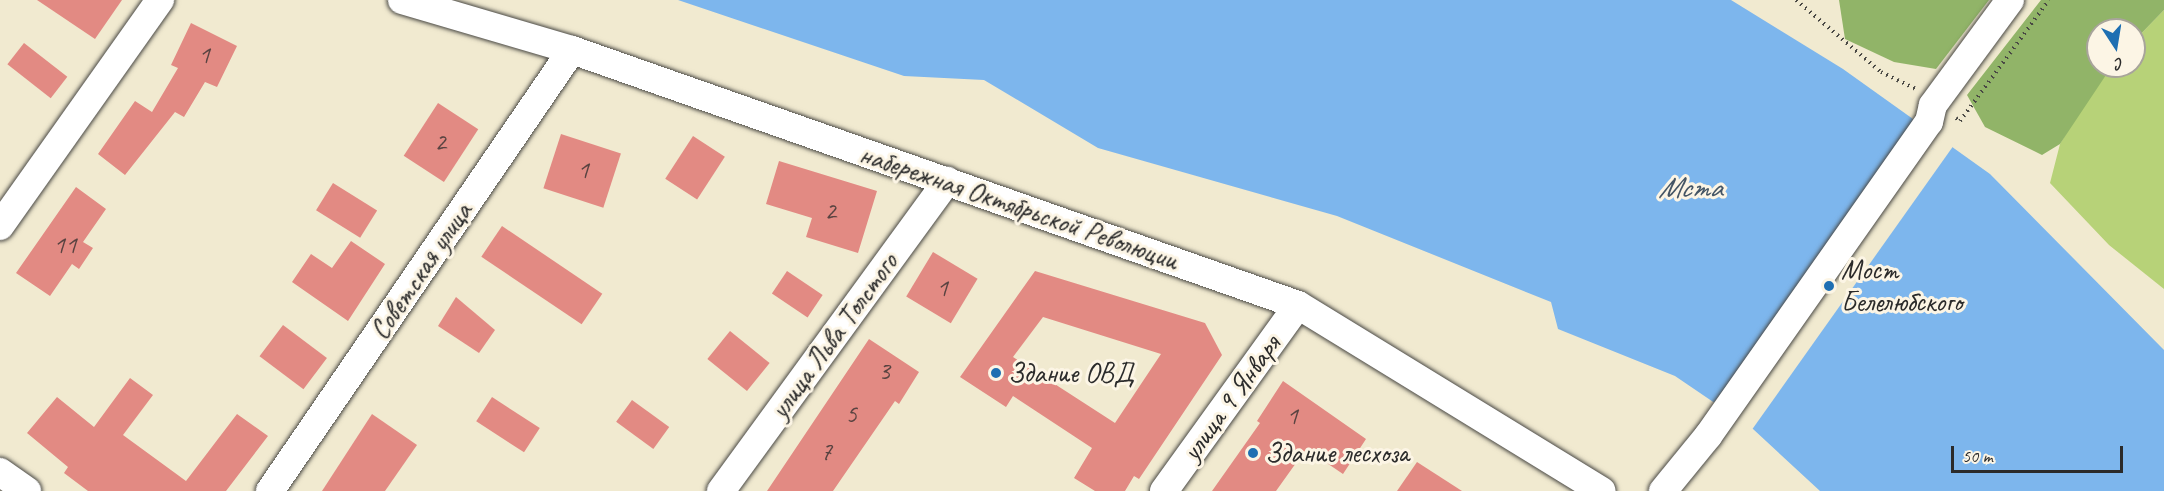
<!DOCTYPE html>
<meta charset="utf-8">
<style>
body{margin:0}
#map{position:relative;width:2164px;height:491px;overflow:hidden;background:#f1ead0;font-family:Caveat,sans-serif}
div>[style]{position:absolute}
.green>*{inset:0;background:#b7d278}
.forest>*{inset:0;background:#91b468}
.water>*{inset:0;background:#7db6ed}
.pier>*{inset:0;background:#f1ead0}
.building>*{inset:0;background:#e28a83;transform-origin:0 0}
.path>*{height:4px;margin-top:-2px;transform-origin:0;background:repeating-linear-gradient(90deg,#494844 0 1.5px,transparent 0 6px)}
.roads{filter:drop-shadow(0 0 2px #494844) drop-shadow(0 0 2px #494844)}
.minor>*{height:28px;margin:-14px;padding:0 14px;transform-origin:14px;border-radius:14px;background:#fff}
.dots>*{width:16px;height:16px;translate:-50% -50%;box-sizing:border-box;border:3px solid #fcf5e5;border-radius:50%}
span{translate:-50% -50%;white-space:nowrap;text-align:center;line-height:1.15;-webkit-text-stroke:6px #fcf5e5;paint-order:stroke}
.number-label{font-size:26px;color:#594341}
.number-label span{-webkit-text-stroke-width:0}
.street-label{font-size:28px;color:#2b2b2b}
.poi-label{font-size:28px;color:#2b2b2b}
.left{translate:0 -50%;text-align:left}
.water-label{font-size:30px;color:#445565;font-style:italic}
.north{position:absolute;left:2086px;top:18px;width:60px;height:60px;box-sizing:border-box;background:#fcf5e5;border:2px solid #a8a49b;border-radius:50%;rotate:168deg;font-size:16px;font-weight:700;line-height:24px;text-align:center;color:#2b2b2b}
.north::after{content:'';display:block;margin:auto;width:21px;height:27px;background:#1f6fb2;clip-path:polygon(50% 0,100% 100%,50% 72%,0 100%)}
.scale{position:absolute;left:1951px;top:446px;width:172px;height:27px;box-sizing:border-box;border:3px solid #2b2b2b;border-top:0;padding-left:8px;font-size:18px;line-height:21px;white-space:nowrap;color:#2b2b2b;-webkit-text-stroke:4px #fcf5e5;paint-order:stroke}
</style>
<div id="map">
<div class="green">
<div style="clip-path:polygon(2164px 10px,2164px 289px,2109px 245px,2050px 183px,2060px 144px,2082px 107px,2112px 66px,2134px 66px,2134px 41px)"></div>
</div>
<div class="forest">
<div style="clip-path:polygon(1839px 0,1989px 0,1936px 69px,1894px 62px,1845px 39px)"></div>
<div style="clip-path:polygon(2041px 0,2164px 0,2164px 10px,2134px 41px,2134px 30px,2098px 30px,2098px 66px,2112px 66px,2060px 144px,2042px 155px,1985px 127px,1967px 95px)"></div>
</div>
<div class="water">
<div style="clip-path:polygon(678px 0,1731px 0,1843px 69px,1990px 174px,2164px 350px,2164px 491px,1820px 491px,1753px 429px,1675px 376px,1558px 329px,1551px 302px,1337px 216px,1098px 148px,984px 80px,904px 76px)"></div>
</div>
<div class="pier">
<div style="clip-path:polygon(1927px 125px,1954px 145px,1751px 431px,1712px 405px)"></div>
</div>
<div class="building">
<div style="clip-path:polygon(37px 0,122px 0,95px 39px)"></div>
<div style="clip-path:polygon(191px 23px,237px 46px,217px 87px,205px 82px,184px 117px,175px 112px,125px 175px,98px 154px,135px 101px,152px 112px,178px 68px,171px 65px)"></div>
<div style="left:24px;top:43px;width:55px;height:27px;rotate:38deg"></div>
<div style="left:438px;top:103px;width:48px;height:63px;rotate:33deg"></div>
<div style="left:561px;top:134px;width:63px;height:57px;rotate:18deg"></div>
<div style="left:693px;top:136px;width:38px;height:51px;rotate:33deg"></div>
<div style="clip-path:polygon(779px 161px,877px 191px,858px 253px,806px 237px,812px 218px,766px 204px)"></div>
<div style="left:333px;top:183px;width:52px;height:32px;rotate:32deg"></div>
<div style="clip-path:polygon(76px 187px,106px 209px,83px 242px,93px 248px,79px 269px,72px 264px,50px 296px,16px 273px)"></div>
<div style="left:502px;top:226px;width:121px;height:37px;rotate:34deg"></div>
<div style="clip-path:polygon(351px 241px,385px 264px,348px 321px,292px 282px,311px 254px,332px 268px)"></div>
<div style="left:933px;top:252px;width:52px;height:52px;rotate:31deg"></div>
<div style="left:787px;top:271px;width:43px;height:27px;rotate:34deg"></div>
<div style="clip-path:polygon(evenodd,1035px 271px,1205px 323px,1222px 355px,1139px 479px,1134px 476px,1125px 491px,1095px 491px,1074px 478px,1092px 448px,1013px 396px,1006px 407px,960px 377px,1035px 271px,1043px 317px,1161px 354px,1115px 423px,1013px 357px,1043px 317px)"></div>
<div style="clip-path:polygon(456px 297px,495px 330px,479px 353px,438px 326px)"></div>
<div style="left:283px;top:325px;width:55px;height:39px;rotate:37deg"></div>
<div style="left:730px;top:331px;width:51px;height:36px;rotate:39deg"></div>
<div style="clip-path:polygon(869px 339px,919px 372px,899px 404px,895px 401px,833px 491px,767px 491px)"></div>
<div style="clip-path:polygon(130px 378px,153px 395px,123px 435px,186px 481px,237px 414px,268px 436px,226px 491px,88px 491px,64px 473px,68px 467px,27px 433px,57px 397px,94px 427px)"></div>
<div style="clip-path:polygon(1283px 381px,1366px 439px,1343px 474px,1306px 449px,1276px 491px,1212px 491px,1260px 423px,1257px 421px)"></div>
<div style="left:492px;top:397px;width:57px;height:29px;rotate:33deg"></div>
<div style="left:632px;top:400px;width:46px;height:27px;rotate:36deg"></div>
<div style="clip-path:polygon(372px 414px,417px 445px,385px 491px,322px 491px)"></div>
<div style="clip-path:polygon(1417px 462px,1462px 491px,1397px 491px)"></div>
</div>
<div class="path">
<div style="left:1796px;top:0;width:111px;rotate:40.3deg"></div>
<div style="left:1881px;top:72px;width:39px;rotate:26deg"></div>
<div style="left:1956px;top:118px;width:5px;rotate:37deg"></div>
<div style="left:1960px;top:121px;width:150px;rotate:-53.7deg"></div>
</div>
<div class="roads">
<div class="minor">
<div style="left:402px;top:0;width:177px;rotate:16.4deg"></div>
<div style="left:572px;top:50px;width:769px;rotate:19.35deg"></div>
<div style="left:1298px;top:305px;width:356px;rotate:31.5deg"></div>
<div style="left:0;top:226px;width:277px;rotate:-54.7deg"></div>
<div style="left:0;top:472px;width:33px;rotate:35deg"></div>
<div style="left:270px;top:491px;width:534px;rotate:-55.6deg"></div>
<div style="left:721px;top:491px;width:384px;rotate:-53.9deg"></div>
<div style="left:1164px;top:491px;width:229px;rotate:-54.2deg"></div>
<div style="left:1663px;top:491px;width:71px;rotate:-50.7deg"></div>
<div style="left:1708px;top:436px;width:384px;rotate:-54.9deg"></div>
<div style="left:1929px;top:122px;width:17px;rotate:-77deg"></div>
<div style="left:1933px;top:105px;width:130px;rotate:-53.7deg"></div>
</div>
</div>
<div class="dots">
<div style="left:1829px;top:286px;background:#1f6fb2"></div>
<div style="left:996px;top:373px;background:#1f6fb2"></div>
<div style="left:1253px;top:453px;background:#1f6fb2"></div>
</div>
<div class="number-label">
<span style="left:204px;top:55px">1</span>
<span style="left:440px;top:142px">2</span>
<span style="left:583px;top:170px">1</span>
<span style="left:830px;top:211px">2</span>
<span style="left:65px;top:245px">11</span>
<span style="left:942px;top:288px">1</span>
<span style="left:884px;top:371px">3</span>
<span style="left:851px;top:414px">5</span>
<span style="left:1292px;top:416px">1</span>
<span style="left:826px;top:452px">7</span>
</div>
<div class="street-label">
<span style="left:1019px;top:207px;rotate:19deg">набережная Октябрьской Революции</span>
<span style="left:421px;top:271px;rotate:-56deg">Советская улица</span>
<span style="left:834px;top:336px;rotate:-54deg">улица Льва Толстого</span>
<span style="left:1231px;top:398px;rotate:-54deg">улица 9 Января</span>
</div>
<div class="poi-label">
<span class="left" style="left:1841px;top:286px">Мост<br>Белелюбского</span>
<span class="left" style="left:1008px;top:373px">Здание ОВД</span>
<span class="left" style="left:1265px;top:453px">Здание лесхоза</span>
</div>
<div class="water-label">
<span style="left:1690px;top:187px">Мста</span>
</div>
<div class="north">С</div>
<div class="scale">50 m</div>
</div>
